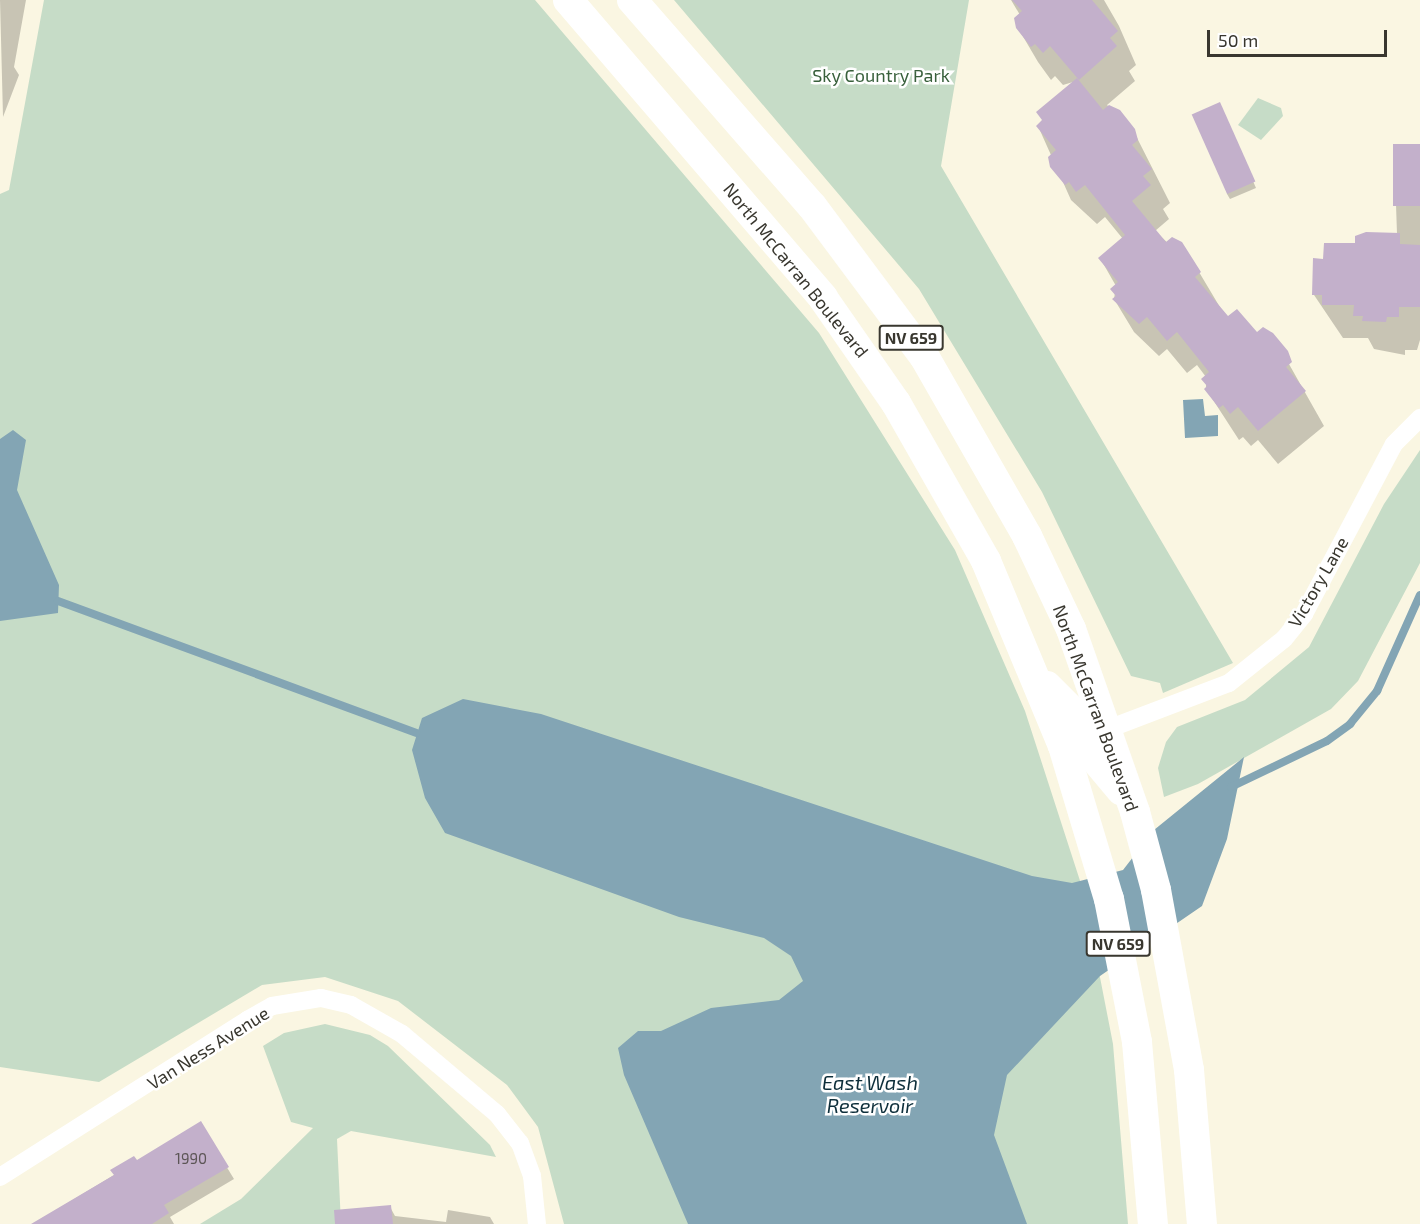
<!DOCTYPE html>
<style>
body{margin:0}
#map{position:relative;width:1420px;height:1224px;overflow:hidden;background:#faf6e2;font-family:"Exo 2",sans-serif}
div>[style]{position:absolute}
.green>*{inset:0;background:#c6dcc7}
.water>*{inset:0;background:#83a5b4}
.shadow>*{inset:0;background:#0003}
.stream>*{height:8px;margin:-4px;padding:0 4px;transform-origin:4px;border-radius:4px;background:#83a5b4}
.building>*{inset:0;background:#c3b0cb;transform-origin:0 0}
.street>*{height:18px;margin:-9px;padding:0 9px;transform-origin:9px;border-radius:9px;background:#fff}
.primary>*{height:30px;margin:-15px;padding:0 15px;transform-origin:15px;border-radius:15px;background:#fff}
span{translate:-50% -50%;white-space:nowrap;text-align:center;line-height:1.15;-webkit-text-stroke:5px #fff;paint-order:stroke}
.number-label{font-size:15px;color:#5c5556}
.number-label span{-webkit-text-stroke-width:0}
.shield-label span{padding:2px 4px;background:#fff;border:2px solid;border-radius:4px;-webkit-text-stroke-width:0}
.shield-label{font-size:16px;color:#39372f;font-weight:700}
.park-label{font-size:18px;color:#39603c}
.street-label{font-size:18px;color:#39372f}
.water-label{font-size:20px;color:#0e2f3b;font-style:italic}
.scale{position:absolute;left:1207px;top:30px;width:180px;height:27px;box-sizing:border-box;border:3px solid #39372f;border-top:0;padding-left:8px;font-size:18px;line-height:21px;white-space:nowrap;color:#39372f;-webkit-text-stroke:4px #fff;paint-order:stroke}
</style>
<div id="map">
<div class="green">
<div style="clip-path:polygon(44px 0,535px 0,819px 333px,955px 550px,1025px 711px,1083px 890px,1113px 1044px,1128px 1224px,564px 1224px,538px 1127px,507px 1085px,398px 1001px,325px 977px,262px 985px,99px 1082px,0 1067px,0 194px,9px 190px)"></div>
<div style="clip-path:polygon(674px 0,969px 0,941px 166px,1233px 663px,1163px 693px,1160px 683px,1131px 676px,1042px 492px,919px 289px)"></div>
<div style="clip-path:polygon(1258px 98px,1281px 108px,1283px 116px,1261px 140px,1238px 125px)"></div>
<div style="clip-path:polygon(1420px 450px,1420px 563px,1358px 681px,1331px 709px,1198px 784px,1164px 797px,1158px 768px,1166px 742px,1177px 727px,1245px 700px,1309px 647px,1384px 504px)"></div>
<div style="clip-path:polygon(325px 1024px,370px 1035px,388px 1046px,490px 1145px,496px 1157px,351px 1131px,337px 1139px,341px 1224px,200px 1224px,241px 1199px,313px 1128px,291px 1122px,263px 1046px,284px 1033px)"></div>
</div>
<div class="water">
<div style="clip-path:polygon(1203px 399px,1205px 416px,1218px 415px,1218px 436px,1185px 438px,1183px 400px)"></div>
<div style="clip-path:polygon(13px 430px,26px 440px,17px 490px,59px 585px,58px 613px,0 621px,0 439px)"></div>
<div style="clip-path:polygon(463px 699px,541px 714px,1032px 876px,1072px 883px,1123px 870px,1154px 830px,1244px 757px,1227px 839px,1202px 906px,1100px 976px,1007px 1075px,994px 1135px,1027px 1224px,688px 1224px,624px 1075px,618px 1048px,638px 1031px,661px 1031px,711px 1008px,779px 1000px,803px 981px,791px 956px,764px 938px,679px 917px,445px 833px,425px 798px,412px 750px,422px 718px)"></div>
</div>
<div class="shadow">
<div style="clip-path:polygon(0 0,26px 0,14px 67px,19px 75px,3px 117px)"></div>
<div style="clip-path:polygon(1011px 0,1104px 0,1119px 26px,1136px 65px,1129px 71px,1135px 81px,1107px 105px,1133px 130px,1170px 203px,1163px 209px,1169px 219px,1155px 231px,1199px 272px,1227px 319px,1257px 335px,1272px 334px,1324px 426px,1278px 464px,1258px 440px,1251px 446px,1243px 437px,1239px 440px,1206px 389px,1206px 377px,1197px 365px,1187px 373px,1167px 349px,1159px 356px,1134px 332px,1114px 299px,1116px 286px,1100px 258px,1123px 239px,1105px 217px,1097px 224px,1071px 200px,1038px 126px,1073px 82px,1063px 85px,1055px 76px,1051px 80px,1038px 62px,1018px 28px,1020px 15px)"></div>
<div style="clip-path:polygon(1222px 109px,1256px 188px,1230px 199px,1227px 194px)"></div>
<div style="clip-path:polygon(1420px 146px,1420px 340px,1417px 350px,1405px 350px,1405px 355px,1374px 349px,1368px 338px,1343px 338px,1314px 295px,1325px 260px,1397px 234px,1394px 147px)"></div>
<div style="clip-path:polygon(200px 1123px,234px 1179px,170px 1217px,174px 1224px,33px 1224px)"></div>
<div style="clip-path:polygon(390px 1207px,395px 1216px,446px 1222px,448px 1210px,490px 1217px,494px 1224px,350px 1224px)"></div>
</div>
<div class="stream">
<div style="left:58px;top:601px;width:382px;rotate:20.2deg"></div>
<div style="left:1231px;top:787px;width:106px;rotate:-25.6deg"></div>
<div style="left:1327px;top:741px;width:29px;rotate:-36deg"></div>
<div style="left:1350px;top:724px;width:43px;rotate:-50.7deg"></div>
<div style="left:1377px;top:691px;width:105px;rotate:-65.9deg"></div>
</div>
<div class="building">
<div style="clip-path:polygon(1012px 0,1092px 0,1118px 31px,1110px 38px,1117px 46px,1079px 80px,1050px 46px,1043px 53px,1035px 44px,1031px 47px,1016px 28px,1014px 18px,1022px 11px)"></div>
<div style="clip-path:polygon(1077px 78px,1103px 110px,1109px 105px,1120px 110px,1135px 129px,1138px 140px,1132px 145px,1152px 169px,1143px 176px,1151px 185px,1132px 201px,1166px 242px,1172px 237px,1182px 242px,1201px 272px,1195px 277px,1228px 316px,1237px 309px,1257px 332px,1263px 327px,1273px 333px,1288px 351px,1292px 362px,1286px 367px,1306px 391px,1258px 431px,1238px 407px,1230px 414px,1223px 405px,1219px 408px,1204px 389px,1207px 386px,1201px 379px,1209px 372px,1177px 332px,1167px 341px,1147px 317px,1139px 324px,1112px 299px,1116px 296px,1110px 289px,1118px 282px,1098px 258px,1125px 235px,1085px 185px,1076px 192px,1069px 182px,1065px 185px,1050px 167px,1048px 157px,1056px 150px,1036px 126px,1042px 120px,1036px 112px)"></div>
<div style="left:1220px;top:102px;width:87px;height:31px;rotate:66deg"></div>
<div style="left:1420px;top:144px;width:62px;height:27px;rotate:90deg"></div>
<div style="clip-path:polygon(1366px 232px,1400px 233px,1400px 244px,1420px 245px,1420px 307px,1399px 307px,1399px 317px,1387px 317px,1386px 322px,1362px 321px,1363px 316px,1353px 316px,1354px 305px,1322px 305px,1322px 295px,1312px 295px,1313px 258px,1323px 259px,1324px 243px,1355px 243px,1355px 236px)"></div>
<div style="clip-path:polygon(201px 1121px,229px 1167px,164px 1205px,169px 1213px,152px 1224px,31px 1224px,114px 1175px,110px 1170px,134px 1156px,137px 1160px)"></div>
<div style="clip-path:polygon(391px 1205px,393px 1224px,335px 1224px,334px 1210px)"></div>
</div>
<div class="street">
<div style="left:1108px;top:729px;width:129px;rotate:-20.8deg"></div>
<div style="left:1229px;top:683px;width:70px;rotate:-38.7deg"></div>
<div style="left:1284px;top:639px;width:32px;rotate:-51deg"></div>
<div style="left:1304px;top:614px;width:192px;rotate:-62.1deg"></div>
<div style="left:1394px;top:444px;width:37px;rotate:-45deg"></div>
<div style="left:0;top:1177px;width:293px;rotate:-32.4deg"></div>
<div style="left:247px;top:1020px;width:29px;rotate:-29deg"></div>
<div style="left:272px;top:1006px;width:50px;rotate:-9.3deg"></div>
<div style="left:321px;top:998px;width:31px;rotate:13deg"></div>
<div style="left:351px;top:1005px;width:59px;rotate:29.6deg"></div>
<div style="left:402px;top:1034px;width:124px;rotate:40.1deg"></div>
<div style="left:497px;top:1114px;width:37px;rotate:52deg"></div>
<div style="left:520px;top:1143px;width:35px;rotate:70deg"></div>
<div style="left:532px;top:1176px;width:48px;rotate:84.1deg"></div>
</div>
<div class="primary">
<div style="left:568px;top:0;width:392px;rotate:49.4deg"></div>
<div style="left:823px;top:298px;width:128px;rotate:55.2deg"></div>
<div style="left:896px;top:403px;width:182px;rotate:60.3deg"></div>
<div style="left:986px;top:561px;width:200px;rotate:67.4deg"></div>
<div style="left:1063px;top:746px;width:160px;rotate:73.3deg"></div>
<div style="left:1109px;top:899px;width:146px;rotate:78.9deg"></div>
<div style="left:1137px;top:1042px;width:183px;rotate:85deg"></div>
<div style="left:632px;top:0;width:274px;rotate:48.9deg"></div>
<div style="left:812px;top:206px;width:187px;rotate:53.3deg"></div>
<div style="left:924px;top:356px;width:207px;rotate:60.2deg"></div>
<div style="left:1027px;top:536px;width:103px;rotate:64.7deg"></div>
<div style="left:1071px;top:629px;width:194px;rotate:70.7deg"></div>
<div style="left:1135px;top:812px;width:81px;rotate:74.9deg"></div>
<div style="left:1156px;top:890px;width:183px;rotate:79.6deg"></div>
<div style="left:1189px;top:1070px;width:155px;rotate:85.2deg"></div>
<div style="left:1047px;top:686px;width:57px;rotate:45deg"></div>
<div style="left:1087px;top:726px;width:21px;rotate:8deg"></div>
<div style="left:1063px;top:746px;width:27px;rotate:13deg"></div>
<div style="left:1089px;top:752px;width:50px;rotate:49.9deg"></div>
</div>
<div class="number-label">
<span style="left:191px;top:1159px">1990</span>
</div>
<div class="shield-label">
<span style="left:911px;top:338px">NV 659</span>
<span style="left:1118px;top:944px">NV 659</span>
</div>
<div class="park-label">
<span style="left:881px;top:75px">Sky Country Park</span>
</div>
<div class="street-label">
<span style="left:796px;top:270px;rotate:51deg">North McCarran Boulevard</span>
<span style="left:1318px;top:582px;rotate:-60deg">Victory Lane</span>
<span style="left:1096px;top:708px;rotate:70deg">North McCarran Boulevard</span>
<span style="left:208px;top:1048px;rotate:-32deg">Van Ness Avenue</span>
</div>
<div class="water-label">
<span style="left:870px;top:1094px">East Wash<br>Reservoir</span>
</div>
<div class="scale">50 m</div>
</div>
